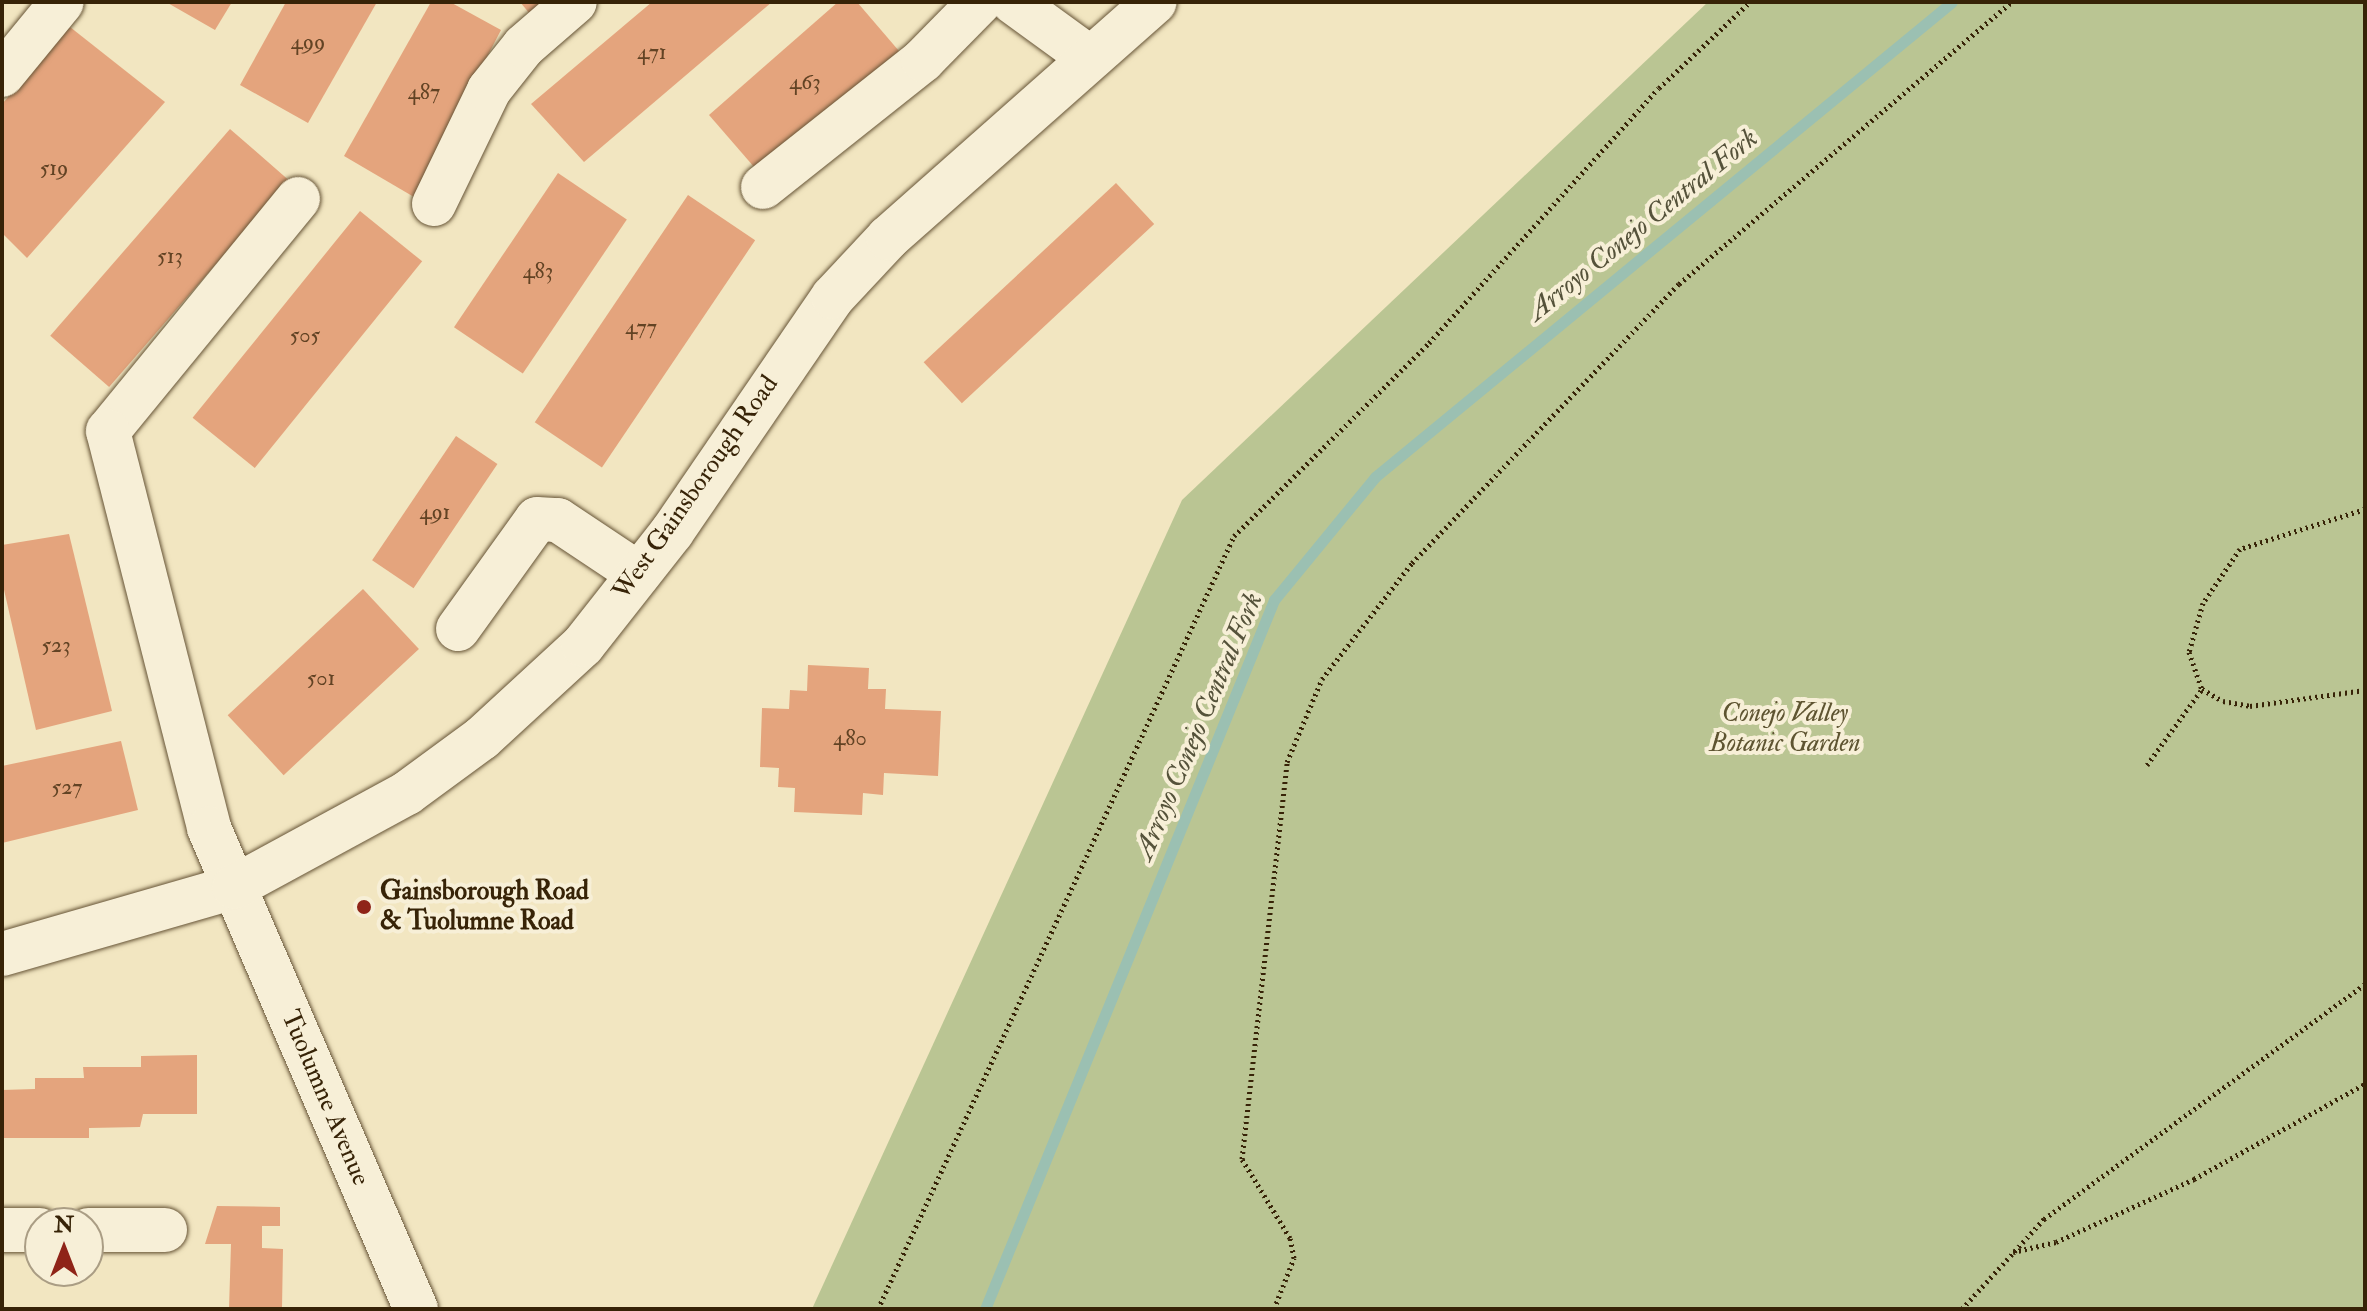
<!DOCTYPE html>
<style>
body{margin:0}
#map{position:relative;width:2367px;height:1311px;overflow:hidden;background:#f2e6c1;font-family:"IM FELL Double Pica",serif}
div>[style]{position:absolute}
.green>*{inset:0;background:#bac593}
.stream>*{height:11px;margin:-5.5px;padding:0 5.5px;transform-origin:5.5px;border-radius:5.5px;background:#9bc0b2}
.building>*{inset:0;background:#e4a47d;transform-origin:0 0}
.path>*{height:5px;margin-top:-2.5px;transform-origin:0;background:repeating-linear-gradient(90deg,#372307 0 2px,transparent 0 6px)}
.roads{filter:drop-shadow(0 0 2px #665436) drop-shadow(0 0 2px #665436)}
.minor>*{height:44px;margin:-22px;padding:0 22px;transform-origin:22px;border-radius:22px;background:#f7efd7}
.dots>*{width:22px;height:22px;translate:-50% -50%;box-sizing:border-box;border:4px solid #f7efd7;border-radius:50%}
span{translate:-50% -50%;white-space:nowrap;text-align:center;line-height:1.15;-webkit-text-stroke:8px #f7efd7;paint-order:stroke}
.number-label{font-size:22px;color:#624324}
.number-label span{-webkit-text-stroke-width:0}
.street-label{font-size:26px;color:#372307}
.park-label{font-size:26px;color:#5e5431;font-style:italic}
.poi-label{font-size:26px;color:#372307;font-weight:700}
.left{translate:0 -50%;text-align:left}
.water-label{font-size:28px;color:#55523a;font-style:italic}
.frame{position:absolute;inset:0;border:4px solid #372307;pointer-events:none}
.north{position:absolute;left:24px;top:1207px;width:80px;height:80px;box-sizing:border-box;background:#f7efd7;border:2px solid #aa9d84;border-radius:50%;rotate:0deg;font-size:22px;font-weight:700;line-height:32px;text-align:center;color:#372307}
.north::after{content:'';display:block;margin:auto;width:28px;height:36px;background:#8f2418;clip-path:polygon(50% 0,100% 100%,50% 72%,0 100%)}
</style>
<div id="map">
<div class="green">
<div style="clip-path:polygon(1708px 2px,2365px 2px,2365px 1309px,812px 1309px,1182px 500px)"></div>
</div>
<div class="stream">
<div style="left:985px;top:1309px;width:766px;rotate:-67.82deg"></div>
<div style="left:1274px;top:600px;width:159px;rotate:-50.6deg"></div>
<div style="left:1375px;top:477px;width:747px;rotate:-39.46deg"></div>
</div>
<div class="building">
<div style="clip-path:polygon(166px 2px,232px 2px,215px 30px)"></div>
<div style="clip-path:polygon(286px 2px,377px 2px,308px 123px,240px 85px)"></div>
<div style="clip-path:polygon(431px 2px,450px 2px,501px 30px,414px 197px,344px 156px)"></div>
<div style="clip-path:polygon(520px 2px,544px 2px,530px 14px)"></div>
<div style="clip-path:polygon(652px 2px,772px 2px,584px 162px,531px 104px)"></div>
<div style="clip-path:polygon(838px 2px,857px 2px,899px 51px,761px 175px,709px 115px)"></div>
<div style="clip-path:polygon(70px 27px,165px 102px,27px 258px,2px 233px,2px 104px)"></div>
<div style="left:230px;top:129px;width:78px;height:274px;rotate:41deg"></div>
<div style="left:558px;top:173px;width:83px;height:186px;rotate:34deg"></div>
<div style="left:1116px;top:183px;width:56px;height:263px;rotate:47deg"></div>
<div style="left:688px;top:195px;width:81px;height:274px;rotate:34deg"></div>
<div style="left:360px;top:211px;width:80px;height:266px;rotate:39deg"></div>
<div style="left:456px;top:436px;width:50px;height:150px;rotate:34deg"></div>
<div style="clip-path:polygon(69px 534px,112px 711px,36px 730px,2px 581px,2px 545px)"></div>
<div style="left:363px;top:589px;width:82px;height:185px;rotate:47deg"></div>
<div style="clip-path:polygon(808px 665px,869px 668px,868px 689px,886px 689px,885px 709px,941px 711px,938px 776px,884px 773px,883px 795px,863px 793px,862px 815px,794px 812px,795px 788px,778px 787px,779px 768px,760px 767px,762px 708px,789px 709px,790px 690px,807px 691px)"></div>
<div style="clip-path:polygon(121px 741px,138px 810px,2px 843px,2px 766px)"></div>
<div style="clip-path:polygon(197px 1055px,197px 1114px,143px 1114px,140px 1127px,89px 1128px,89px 1138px,2px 1138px,2px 1090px,35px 1089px,35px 1078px,84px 1078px,83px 1067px,141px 1067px,141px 1056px)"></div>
<div style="clip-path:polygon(217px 1206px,280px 1207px,280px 1226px,262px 1226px,262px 1248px,283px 1249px,282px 1309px,229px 1309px,231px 1244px,205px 1244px)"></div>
</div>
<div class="path">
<div style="left:2365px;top:509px;width:131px;rotate:162.3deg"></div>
<div style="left:2240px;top:549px;width:65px;rotate:124.4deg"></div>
<div style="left:2203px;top:603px;width:51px;rotate:105.9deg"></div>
<div style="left:2189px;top:652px;width:39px;rotate:71deg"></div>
<div style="left:2202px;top:689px;width:24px;rotate:30deg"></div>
<div style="left:2223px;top:701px;width:27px;rotate:10deg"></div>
<div style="left:2250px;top:706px;width:116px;rotate:-7.9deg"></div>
<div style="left:2147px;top:765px;width:94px;rotate:-54.1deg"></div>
<div style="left:2013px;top:1252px;width:44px;rotate:-13.1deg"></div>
<div style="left:2056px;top:1242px;width:152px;rotate:-24.5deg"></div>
<div style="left:2194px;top:1179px;width:196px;rotate:-29.1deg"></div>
<div style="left:878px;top:1309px;width:851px;rotate:-65.27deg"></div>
<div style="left:1234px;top:536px;width:274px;rotate:-44.7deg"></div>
<div style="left:1429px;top:343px;width:343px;rotate:-48deg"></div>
<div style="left:1659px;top:88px;width:125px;rotate:-43.4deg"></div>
<div style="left:1274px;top:1309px;width:55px;rotate:-68.6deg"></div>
<div style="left:1294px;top:1258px;width:20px;rotate:-101deg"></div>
<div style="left:1290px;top:1238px;width:92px;rotate:-121.3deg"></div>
<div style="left:1242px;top:1159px;width:400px;rotate:-83.5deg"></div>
<div style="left:1287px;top:762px;width:90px;rotate:-67.1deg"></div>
<div style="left:1322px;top:679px;width:147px;rotate:-52.2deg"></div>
<div style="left:1412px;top:563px;width:386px;rotate:-46.3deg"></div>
<div style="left:1679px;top:284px;width:436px;rotate:-40.3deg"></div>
<div style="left:1962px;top:1309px;width:122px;rotate:-47.7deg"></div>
<div style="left:2044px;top:1219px;width:398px;rotate:-36.2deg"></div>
</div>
<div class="roads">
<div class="minor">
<div style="left:1013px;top:2px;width:95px;rotate:36deg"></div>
<div style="left:2px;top:75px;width:94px;rotate:-50.6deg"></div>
<div style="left:763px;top:187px;width:204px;rotate:-38.4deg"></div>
<div style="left:923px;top:60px;width:81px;rotate:-45.5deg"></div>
<div style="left:298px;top:199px;width:300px;rotate:129.3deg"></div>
<div style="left:108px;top:431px;width:410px;rotate:75.7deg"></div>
<div style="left:209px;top:828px;width:524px;rotate:66.72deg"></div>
<div style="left:434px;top:204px;width:127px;rotate:-64.2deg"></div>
<div style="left:489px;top:90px;width:56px;rotate:-51.5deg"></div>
<div style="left:524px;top:46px;width:67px;rotate:-40.8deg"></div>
<div style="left:458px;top:629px;width:135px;rotate:-54.3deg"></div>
<div style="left:537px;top:519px;width:21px;rotate:3deg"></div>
<div style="left:558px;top:520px;width:97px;rotate:33.7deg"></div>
<div style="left:2px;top:954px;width:241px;rotate:-16.1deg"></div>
<div style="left:234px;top:887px;width:197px;rotate:-28.5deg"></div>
<div style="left:407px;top:793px;width:93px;rotate:-36.3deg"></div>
<div style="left:482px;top:738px;width:137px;rotate:-42.6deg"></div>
<div style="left:583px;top:645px;width:144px;rotate:-51.8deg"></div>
<div style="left:672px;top:532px;width:285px;rotate:-55.6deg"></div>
<div style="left:833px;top:297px;width:81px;rotate:-47deg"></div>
<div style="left:888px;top:238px;width:356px;rotate:-41.5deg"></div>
<div style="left:2px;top:1230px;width:38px"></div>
<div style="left:88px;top:1230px;width:77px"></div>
</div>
</div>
<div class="dots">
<div style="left:364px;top:907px;background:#8f2418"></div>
</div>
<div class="number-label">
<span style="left:308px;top:43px">499</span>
<span style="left:652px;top:53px">471</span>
<span style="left:805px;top:83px">463</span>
<span style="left:424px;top:93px">487</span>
<span style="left:54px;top:169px">519</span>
<span style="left:170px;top:257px">513</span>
<span style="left:538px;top:272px">483</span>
<span style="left:641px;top:328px">477</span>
<span style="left:305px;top:336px">505</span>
<span style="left:435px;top:513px">491</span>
<span style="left:56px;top:646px">523</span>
<span style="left:321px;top:679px">501</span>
<span style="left:850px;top:739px">480</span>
<span style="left:67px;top:788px">527</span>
</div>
<div class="street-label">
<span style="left:696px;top:488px;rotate:-55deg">West Gainsborough Road</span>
<span style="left:325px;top:1098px;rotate:67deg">Tuolumne Avenue</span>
</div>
<div class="park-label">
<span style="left:1785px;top:729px">Conejo Valley<br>Botanic Garden</span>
</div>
<div class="poi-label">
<span class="left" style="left:380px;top:907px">Gainsborough Road<br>&amp; Tuolumne Road</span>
</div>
<div class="water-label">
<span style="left:1643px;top:225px;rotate:-39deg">Arroyo Conejo Central Fork</span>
<span style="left:1199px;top:726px;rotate:-67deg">Arroyo Conejo Central Fork</span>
</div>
<div class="frame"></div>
<div class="north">N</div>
</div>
